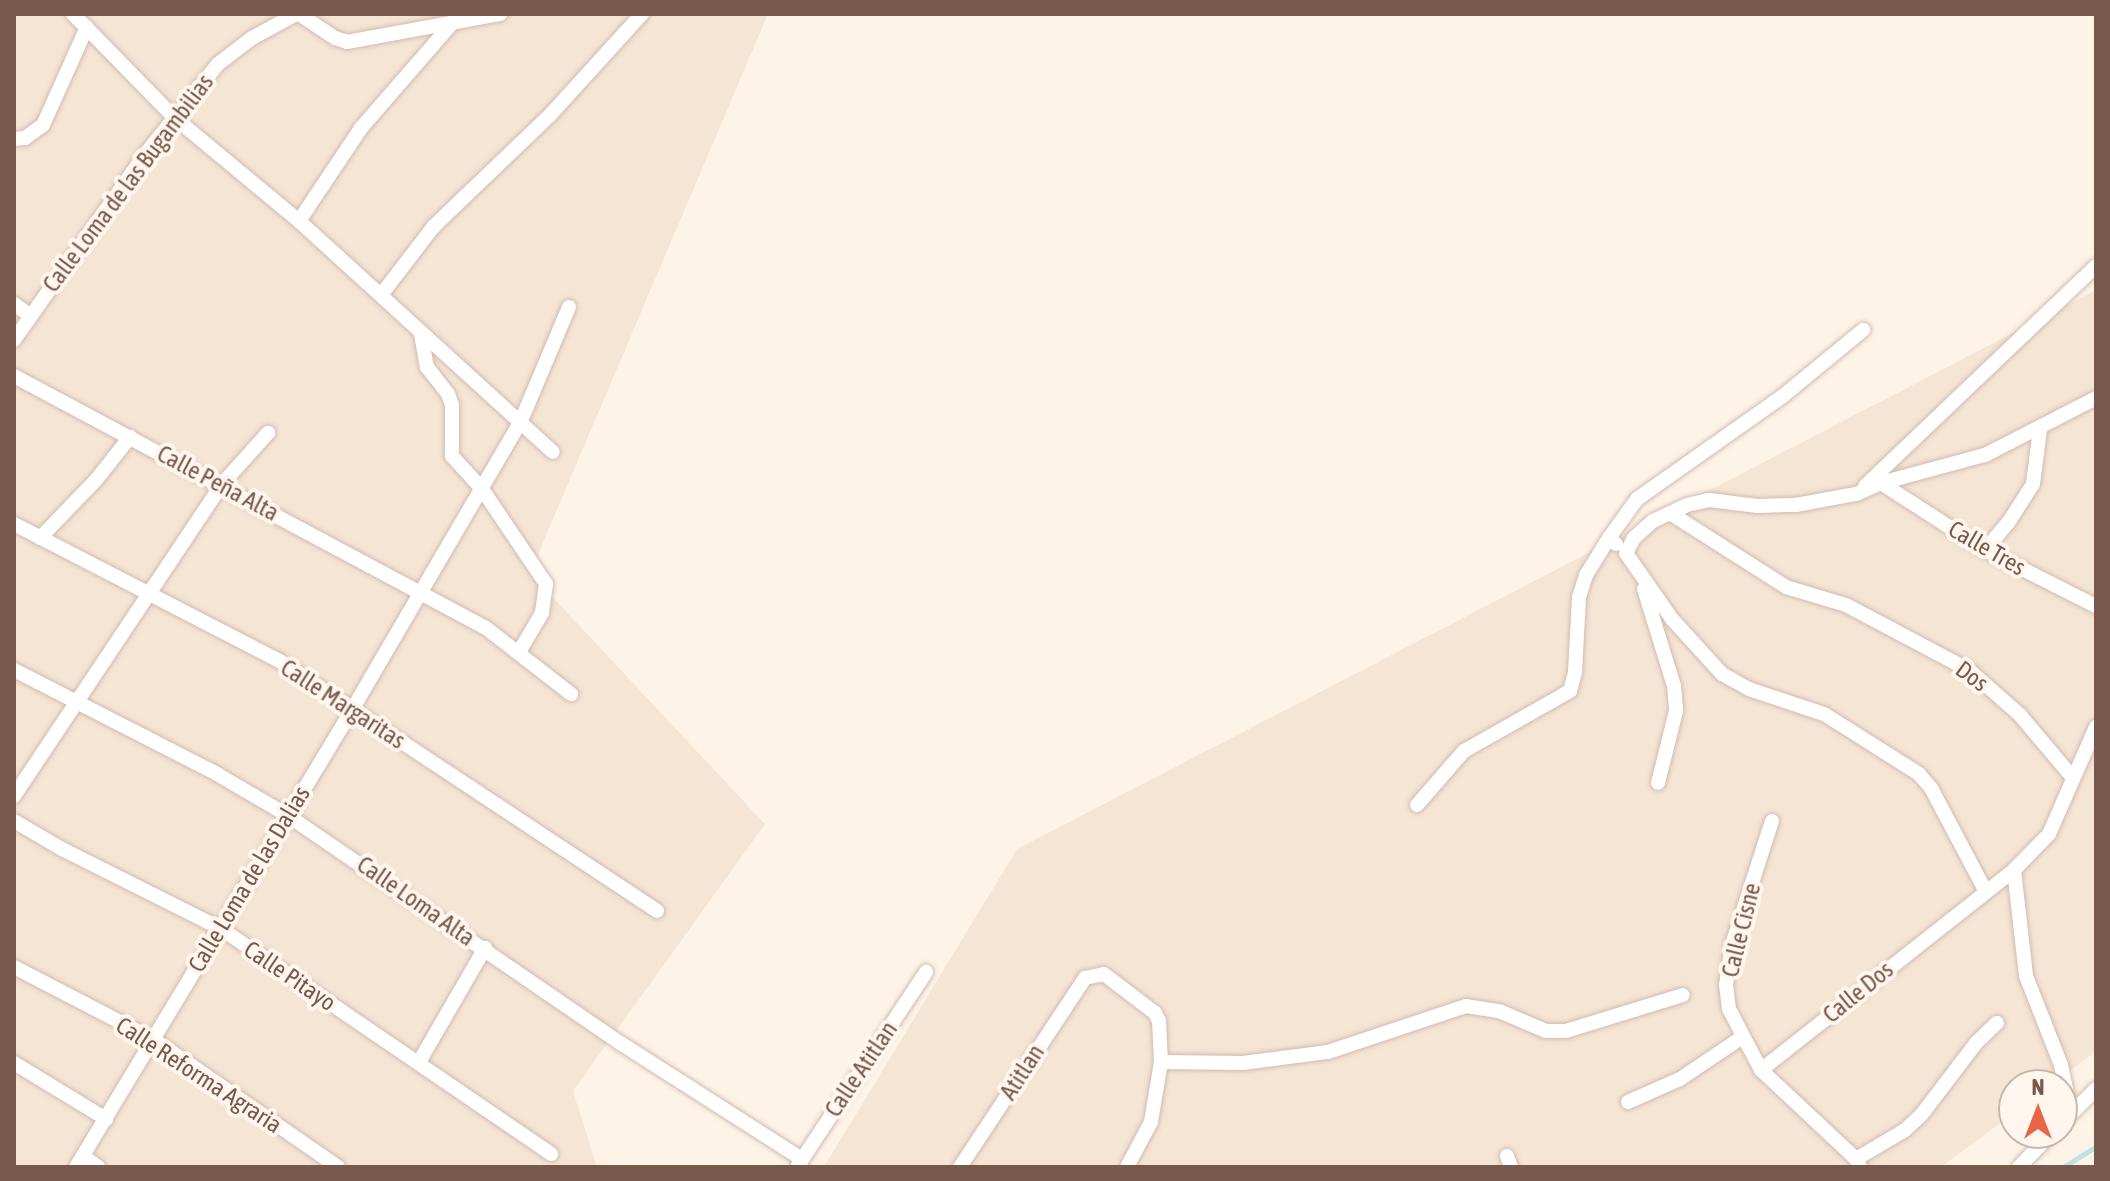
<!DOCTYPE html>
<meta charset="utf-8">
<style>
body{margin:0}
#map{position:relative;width:2110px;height:1181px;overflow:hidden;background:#fdf3e7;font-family:"Asap Condensed",sans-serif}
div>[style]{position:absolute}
.residential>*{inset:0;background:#f5e5d5}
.stream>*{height:5px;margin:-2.5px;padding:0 2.5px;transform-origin:2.5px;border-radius:2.5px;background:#bbe3e7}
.roads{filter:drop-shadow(0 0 2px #d1bcaf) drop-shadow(0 0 2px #d1bcaf)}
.minor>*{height:14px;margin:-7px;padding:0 7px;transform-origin:7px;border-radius:7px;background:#fff}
span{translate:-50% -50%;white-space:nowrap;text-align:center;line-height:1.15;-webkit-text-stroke:8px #fff7ee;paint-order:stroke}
.street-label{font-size:24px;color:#77584a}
.frame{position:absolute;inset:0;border:16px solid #77584a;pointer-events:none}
.north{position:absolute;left:1998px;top:1069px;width:80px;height:80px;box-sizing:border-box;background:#fff7ee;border:2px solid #c9b7ac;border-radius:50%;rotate:0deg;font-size:22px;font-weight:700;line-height:32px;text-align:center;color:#77584a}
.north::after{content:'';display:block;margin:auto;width:28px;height:36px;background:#e8654a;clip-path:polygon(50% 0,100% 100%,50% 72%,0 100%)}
</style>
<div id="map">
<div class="residential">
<div style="clip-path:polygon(14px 14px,768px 14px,530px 573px,765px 824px,573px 1091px,597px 1167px,14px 1167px)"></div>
<div style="clip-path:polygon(2096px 290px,2096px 1051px,2051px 1085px,2014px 1085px,2014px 1113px,1941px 1167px,824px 1167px,1017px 849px)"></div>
</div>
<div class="stream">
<div style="left:2063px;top:1167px;width:39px;rotate:-32deg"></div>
</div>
<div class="roads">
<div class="minor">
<div style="left:73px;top:14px;width:146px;rotate:45.6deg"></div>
<div style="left:175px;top:118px;width:161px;rotate:39.7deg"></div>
<div style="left:299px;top:221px;width:343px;rotate:42.3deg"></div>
<div style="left:299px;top:14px;width:43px;rotate:33.7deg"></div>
<div style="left:335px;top:38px;width:13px;rotate:18deg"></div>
<div style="left:347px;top:42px;width:156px;rotate:-10.4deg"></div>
<div style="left:14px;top:139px;width:11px;rotate:-5deg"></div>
<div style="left:25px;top:138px;width:22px;rotate:-36deg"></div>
<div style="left:43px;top:125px;width:107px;rotate:-65.8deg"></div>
<div style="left:299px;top:221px;width:112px;rotate:-56.3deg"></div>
<div style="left:361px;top:128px;width:151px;rotate:-49deg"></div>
<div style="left:381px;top:295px;width:87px;rotate:-52.5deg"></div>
<div style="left:434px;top:226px;width:161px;rotate:-43.7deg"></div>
<div style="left:550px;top:115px;width:137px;rotate:-47.7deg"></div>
<div style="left:14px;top:304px;width:19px;rotate:35deg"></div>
<div style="left:421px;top:334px;width:34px;rotate:80deg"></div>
<div style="left:427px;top:367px;width:34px;rotate:52deg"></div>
<div style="left:448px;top:394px;width:12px;rotate:70deg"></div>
<div style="left:452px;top:405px;width:51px;rotate:90deg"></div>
<div style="left:452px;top:456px;width:45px;rotate:47.7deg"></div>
<div style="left:482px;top:489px;width:115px;rotate:56deg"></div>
<div style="left:546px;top:584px;width:29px;rotate:98deg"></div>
<div style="left:542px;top:613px;width:45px;rotate:120.5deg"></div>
<div style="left:14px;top:340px;width:224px;rotate:-54.8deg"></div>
<div style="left:143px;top:157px;width:119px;rotate:-51.1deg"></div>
<div style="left:218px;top:64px;width:43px;rotate:-37.4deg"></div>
<div style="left:252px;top:38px;width:50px;rotate:-28.6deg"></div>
<div style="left:14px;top:376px;width:535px;rotate:28.1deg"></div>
<div style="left:486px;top:628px;width:108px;rotate:37.8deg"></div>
<div style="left:1881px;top:483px;width:124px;rotate:32.8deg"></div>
<div style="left:1985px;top:550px;width:124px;rotate:26.8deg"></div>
<div style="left:1865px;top:486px;width:319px;rotate:-43.6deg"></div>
<div style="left:1670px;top:513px;width:138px;rotate:32.5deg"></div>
<div style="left:1786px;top:587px;width:63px;rotate:16.7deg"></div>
<div style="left:1846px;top:605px;width:139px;rotate:27.9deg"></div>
<div style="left:1969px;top:670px;width:68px;rotate:41.4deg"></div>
<div style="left:2020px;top:715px;width:82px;rotate:49.9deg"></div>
<div style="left:14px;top:524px;width:301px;rotate:27.3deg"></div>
<div style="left:281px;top:662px;width:451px;rotate:33.5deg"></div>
<div style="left:40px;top:538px;width:81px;rotate:-46deg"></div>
<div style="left:96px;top:480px;width:55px;rotate:-51.7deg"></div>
<div style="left:1616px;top:544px;width:9px;rotate:-139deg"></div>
<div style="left:1609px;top:538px;width:48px;rotate:-54.3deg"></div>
<div style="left:1637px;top:499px;width:179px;rotate:-35.2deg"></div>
<div style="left:1783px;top:396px;width:104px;rotate:-39.5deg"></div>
<div style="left:1985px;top:550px;width:35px;rotate:-50deg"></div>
<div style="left:2008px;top:523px;width:46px;rotate:-57.3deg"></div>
<div style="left:2033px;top:484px;width:55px;rotate:-82.7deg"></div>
<div style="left:1644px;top:589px;width:102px;rotate:72.8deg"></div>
<div style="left:1674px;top:686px;width:25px;rotate:85deg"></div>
<div style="left:1676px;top:711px;width:74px;rotate:104deg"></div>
<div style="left:14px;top:670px;width:228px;rotate:27.1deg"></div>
<div style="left:217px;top:774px;width:81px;rotate:30.4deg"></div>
<div style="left:287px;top:815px;width:406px;rotate:34.4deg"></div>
<div style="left:622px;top:1044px;width:214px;rotate:32.6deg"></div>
<div style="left:14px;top:796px;width:375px;rotate:-56.3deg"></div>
<div style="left:222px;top:484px;width:69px;rotate:-48deg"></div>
<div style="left:1417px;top:805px;width:72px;rotate:-49deg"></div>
<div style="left:1464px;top:751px;width:122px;rotate:-29.5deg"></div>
<div style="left:1570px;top:691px;width:20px;rotate:-75deg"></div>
<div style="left:1575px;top:672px;width:75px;rotate:-86.9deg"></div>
<div style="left:1579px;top:597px;width:23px;rotate:-72deg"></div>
<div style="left:1586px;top:575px;width:44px;rotate:-58.1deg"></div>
<div style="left:14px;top:821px;width:56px;rotate:30.3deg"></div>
<div style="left:62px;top:849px;width:177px;rotate:26.6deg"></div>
<div style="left:220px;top:928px;width:401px;rotate:34.3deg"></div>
<div style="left:1772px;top:821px;width:130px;rotate:107.9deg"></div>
<div style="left:1732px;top:945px;width:40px;rotate:98.5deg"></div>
<div style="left:1726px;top:985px;width:24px;rotate:83deg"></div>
<div style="left:1729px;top:1009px;width:69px;rotate:62.3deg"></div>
<div style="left:1761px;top:1070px;width:130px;rotate:43.1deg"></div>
<div style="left:1856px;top:1159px;width:9px;rotate:63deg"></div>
<div style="left:2014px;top:870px;width:107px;rotate:83.5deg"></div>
<div style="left:2026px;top:976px;width:96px;rotate:68.5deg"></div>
<div style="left:2061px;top:1065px;width:49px;rotate:78.2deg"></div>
<div style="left:1985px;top:890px;width:115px;rotate:-117.9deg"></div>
<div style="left:1931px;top:788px;width:18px;rotate:-131deg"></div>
<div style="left:1919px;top:774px;width:112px;rotate:-147.7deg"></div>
<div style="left:1824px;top:714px;width:79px;rotate:-161.6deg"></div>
<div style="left:1749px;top:689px;width:31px;rotate:-151deg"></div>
<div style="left:1722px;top:674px;width:74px;rotate:-132.3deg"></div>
<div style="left:1672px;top:619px;width:80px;rotate:-124.9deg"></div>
<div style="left:1626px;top:553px;width:17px;rotate:-62deg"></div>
<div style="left:1634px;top:538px;width:25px;rotate:-42deg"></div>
<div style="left:1653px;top:521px;width:38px;rotate:-25deg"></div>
<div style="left:1687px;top:505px;width:23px;rotate:-13deg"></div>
<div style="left:1709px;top:500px;width:49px;rotate:7deg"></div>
<div style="left:1758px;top:506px;width:38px;rotate:-2deg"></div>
<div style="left:1796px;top:505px;width:61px;rotate:-10.4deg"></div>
<div style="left:1856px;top:494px;width:27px;rotate:-24deg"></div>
<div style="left:1881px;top:483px;width:108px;rotate:-15.1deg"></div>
<div style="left:1985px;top:455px;width:125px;rotate:-27.2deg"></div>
<div style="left:14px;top:967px;width:157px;rotate:27.4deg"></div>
<div style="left:153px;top:1039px;width:225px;rotate:34.7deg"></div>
<div style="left:419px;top:1062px;width:132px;rotate:-59.9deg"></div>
<div style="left:1161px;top:1062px;width:82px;rotate:0.7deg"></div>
<div style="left:1243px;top:1063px;width:86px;rotate:-7.4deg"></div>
<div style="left:1328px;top:1052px;width:145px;rotate:-18.4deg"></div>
<div style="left:1466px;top:1006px;width:33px;rotate:9deg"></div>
<div style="left:1499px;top:1011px;width:51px;rotate:23.1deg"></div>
<div style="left:1546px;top:1031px;width:20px"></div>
<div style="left:1566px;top:1031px;width:122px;rotate:-17.1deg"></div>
<div style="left:14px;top:1063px;width:108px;rotate:31.3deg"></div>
<div style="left:1761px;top:1070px;width:323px;rotate:-38.3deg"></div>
<div style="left:2014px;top:870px;width:50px;rotate:-45.8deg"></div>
<div style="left:2049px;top:834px;width:117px;rotate:-66.3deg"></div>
<div style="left:1628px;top:1102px;width:57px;rotate:-23.9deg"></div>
<div style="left:1680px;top:1079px;width:73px;rotate:-33.9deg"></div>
<div style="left:2062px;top:1123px;width:48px;rotate:-45deg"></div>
<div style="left:83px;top:1156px;width:19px;rotate:36deg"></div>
<div style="left:1507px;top:1156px;width:12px;rotate:70deg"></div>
<div style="left:1856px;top:1159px;width:57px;rotate:-30.6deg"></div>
<div style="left:1905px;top:1130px;width:23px;rotate:-43deg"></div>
<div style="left:1922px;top:1114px;width:89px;rotate:-52.7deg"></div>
<div style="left:1976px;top:1043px;width:29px;rotate:-44deg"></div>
<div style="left:76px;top:1167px;width:534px;rotate:-58.87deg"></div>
<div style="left:352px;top:710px;width:333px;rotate:-59.7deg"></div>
<div style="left:520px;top:423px;width:126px;rotate:-67.1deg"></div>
<div style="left:797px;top:1167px;width:234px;rotate:-56.5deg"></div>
<div style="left:960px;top:1167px;width:227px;rotate:-56.5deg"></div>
<div style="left:1085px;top:978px;width:19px;rotate:-12deg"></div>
<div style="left:1104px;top:974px;width:64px;rotate:37.4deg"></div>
<div style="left:1155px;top:1013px;width:9px;rotate:63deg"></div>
<div style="left:1159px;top:1021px;width:41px;rotate:87.2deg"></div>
<div style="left:1161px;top:1062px;width:61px;rotate:99.5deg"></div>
<div style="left:1151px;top:1122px;width:51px;rotate:118.1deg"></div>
<div style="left:2019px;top:1167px;width:47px;rotate:-45.9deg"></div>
</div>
</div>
<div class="street-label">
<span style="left:128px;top:183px;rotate:-53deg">Calle Loma de las Bugambilias</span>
<span style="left:218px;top:483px;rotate:28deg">Calle Peña Alta</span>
<span style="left:1987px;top:548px;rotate:30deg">Calle Tres</span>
<span style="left:1972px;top:676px;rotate:36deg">Dos</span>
<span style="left:343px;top:704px;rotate:33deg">Calle Margaritas</span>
<span style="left:249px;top:879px;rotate:-59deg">Calle Loma de las Dalias</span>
<span style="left:416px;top:901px;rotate:35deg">Calle Loma Alta</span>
<span style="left:1741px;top:930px;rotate:-76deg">Calle Cisne</span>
<span style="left:290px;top:976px;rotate:34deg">Calle Pitayo</span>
<span style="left:1858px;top:992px;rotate:-39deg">Calle Dos</span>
<span style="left:861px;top:1069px;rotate:-56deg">Calle Atitlan</span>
<span style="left:1022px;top:1072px;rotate:-57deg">Atitlan</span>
<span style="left:199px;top:1075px;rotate:33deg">Calle Reforma Agraria</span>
</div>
<div class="frame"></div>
<div class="north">N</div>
</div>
